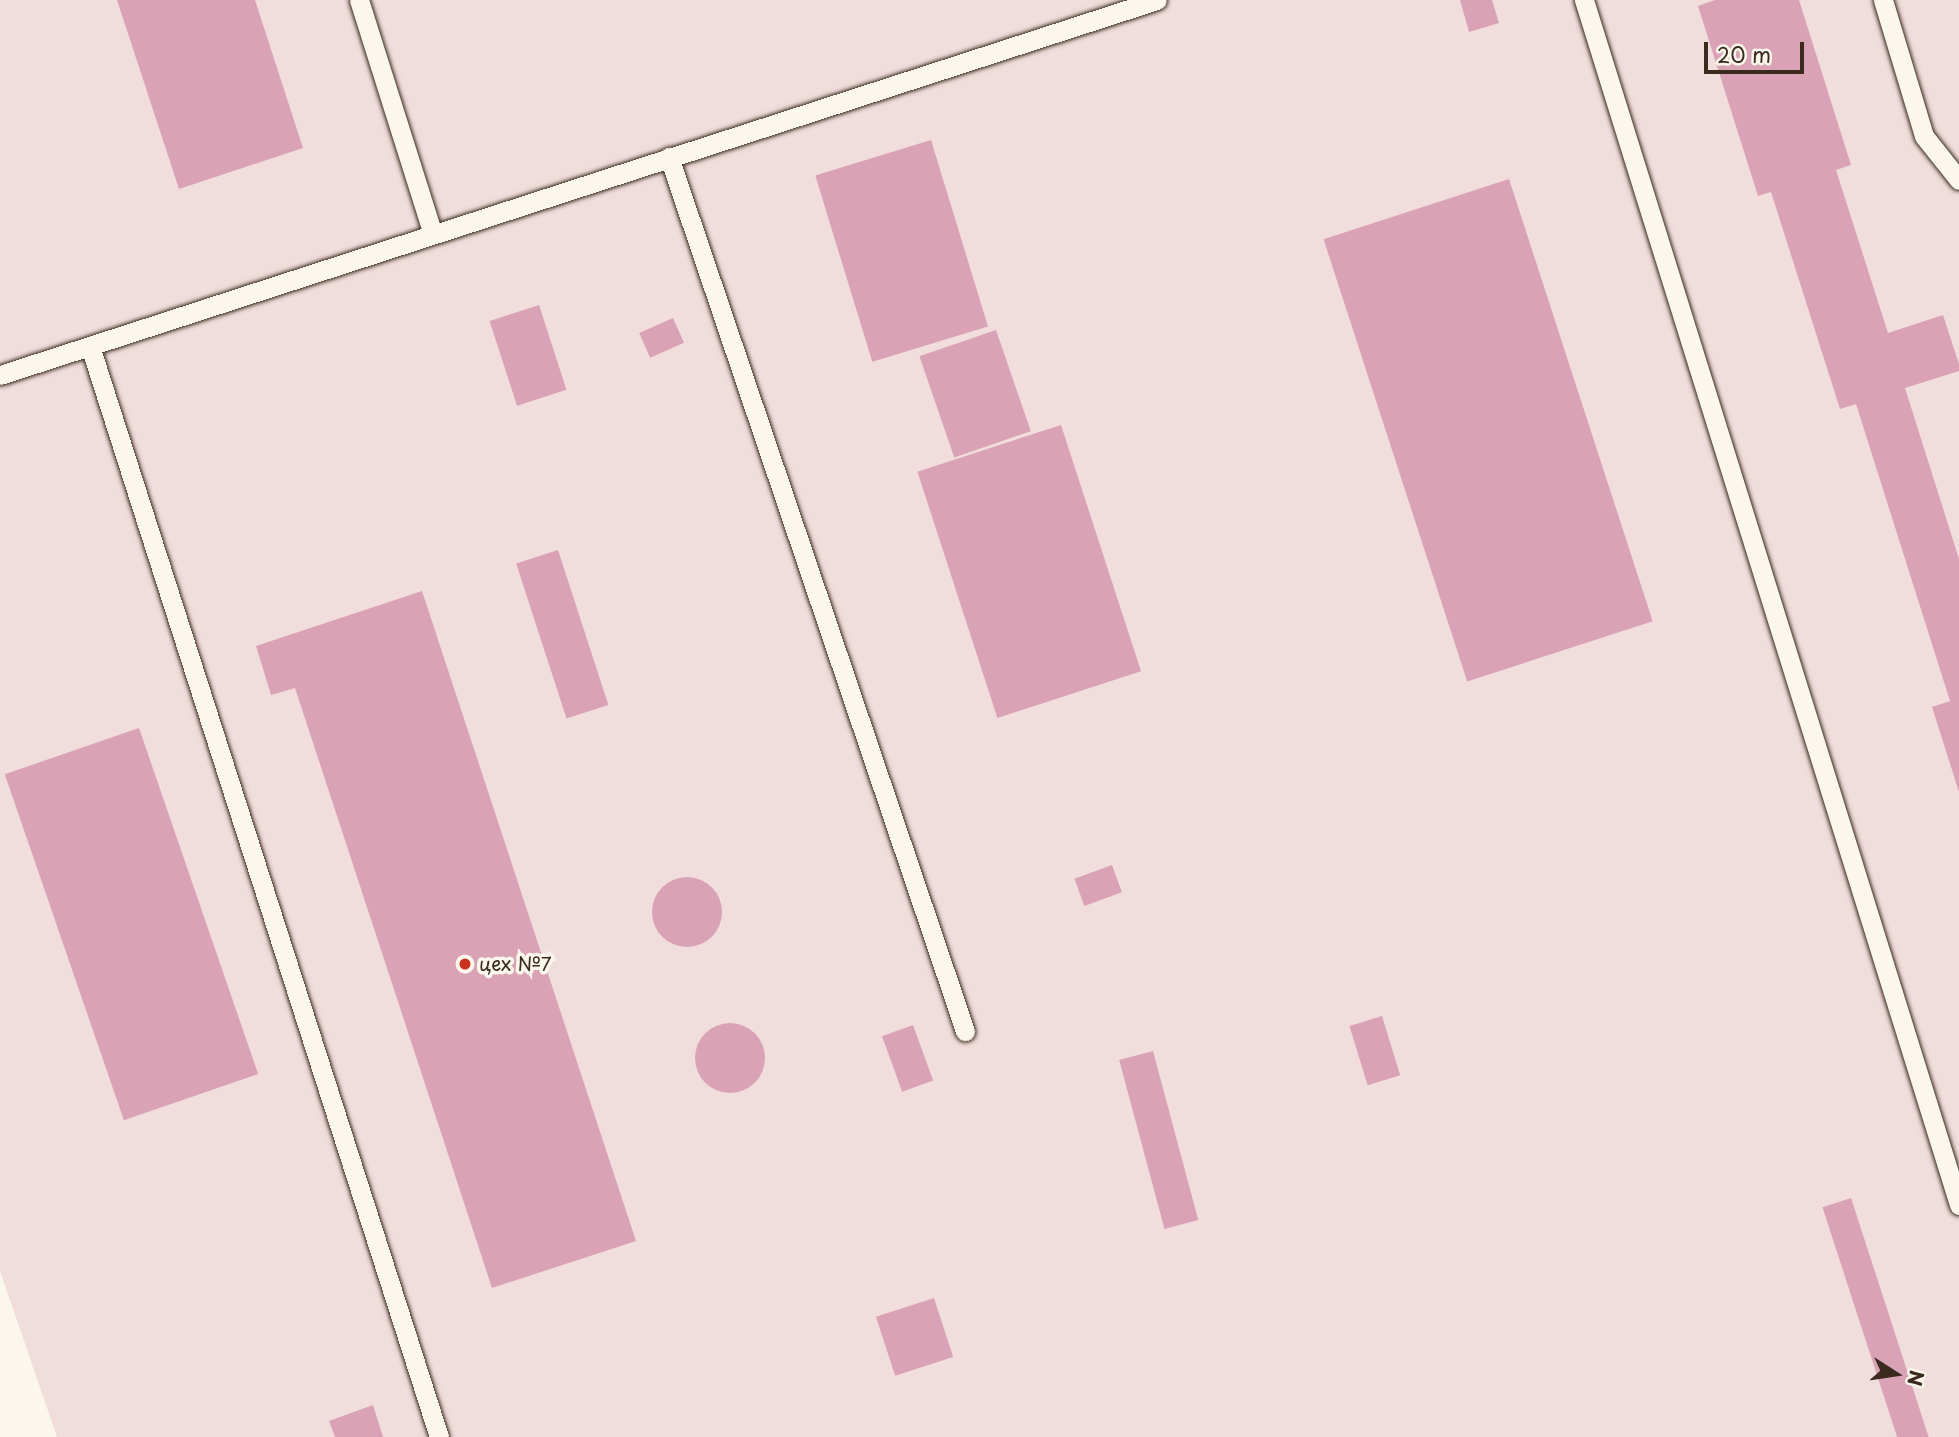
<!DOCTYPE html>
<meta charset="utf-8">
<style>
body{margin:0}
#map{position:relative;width:1959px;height:1437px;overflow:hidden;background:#fbf7ec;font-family:"Playpen Sans",sans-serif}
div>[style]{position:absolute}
.built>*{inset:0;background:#f1dedc}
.building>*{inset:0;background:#daa2b5;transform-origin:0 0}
.round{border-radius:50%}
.roads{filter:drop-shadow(0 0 2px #3b2a1e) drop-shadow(0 0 2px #3b2a1e)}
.lane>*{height:19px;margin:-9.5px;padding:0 9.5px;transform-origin:9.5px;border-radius:9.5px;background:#fbf7ec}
.dots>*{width:19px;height:19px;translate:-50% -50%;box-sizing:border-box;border:4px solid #fbf7ec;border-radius:50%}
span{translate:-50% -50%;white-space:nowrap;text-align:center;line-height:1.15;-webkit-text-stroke:7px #fbf7ec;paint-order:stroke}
.poi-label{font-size:19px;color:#3b2a1e}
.left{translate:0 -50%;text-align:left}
.north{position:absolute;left:1861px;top:1339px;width:70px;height:70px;-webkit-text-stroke:5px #fbf7ec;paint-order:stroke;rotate:102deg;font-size:19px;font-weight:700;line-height:28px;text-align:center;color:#3b2a1e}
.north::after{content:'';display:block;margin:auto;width:24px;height:32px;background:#3b2a1e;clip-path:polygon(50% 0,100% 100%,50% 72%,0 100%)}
.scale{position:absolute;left:1704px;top:42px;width:100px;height:32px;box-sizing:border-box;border:4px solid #3b2a1e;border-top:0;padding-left:9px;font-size:21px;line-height:24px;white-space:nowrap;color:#3b2a1e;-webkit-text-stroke:5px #fbf7ec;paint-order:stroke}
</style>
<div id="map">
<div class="built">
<div style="clip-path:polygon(0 0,1959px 0,1959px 1437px,57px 1437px,0 1271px)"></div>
</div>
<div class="building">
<div style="clip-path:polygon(117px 0,255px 0,303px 148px,179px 189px)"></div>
<div style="clip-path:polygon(1460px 0,1492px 0,1499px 23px,1469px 32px)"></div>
<div style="clip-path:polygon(1715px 0,1799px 0,1851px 165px,1836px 170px,1888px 333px,1943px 315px,1959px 364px,1959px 371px,1905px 388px,1959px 559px,1959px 792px,1932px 707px,1950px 701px,1856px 404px,1840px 409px,1771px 192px,1758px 196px,1698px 6px)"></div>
<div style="left:931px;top:140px;width:195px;height:121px;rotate:73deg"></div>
<div style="left:1509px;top:179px;width:465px;height:195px;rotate:72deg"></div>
<div style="left:539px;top:305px;width:89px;height:52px;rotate:72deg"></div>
<div style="left:673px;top:318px;width:27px;height:37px;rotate:66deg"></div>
<div style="left:996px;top:330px;width:107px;height:81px;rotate:71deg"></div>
<div style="left:1061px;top:425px;width:259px;height:151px;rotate:72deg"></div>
<div style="left:558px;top:550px;width:163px;height:44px;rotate:72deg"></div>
<div style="clip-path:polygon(422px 591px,636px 1241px,492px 1288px,295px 688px,271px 695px,256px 646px)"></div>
<div style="left:139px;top:728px;width:366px;height:142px;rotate:71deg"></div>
<div style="left:1112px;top:865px;width:29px;height:40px;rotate:70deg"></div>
<div class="round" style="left:652px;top:877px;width:70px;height:70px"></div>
<div style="left:1382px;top:1016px;width:62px;height:34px;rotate:73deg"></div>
<div class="round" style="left:695px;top:1023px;width:70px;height:70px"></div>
<div style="left:913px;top:1025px;width:59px;height:33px;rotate:70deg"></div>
<div style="left:1153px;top:1051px;width:175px;height:35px;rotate:75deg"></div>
<div style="left:1851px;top:1198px;width:252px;height:30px;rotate:72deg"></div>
<div style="left:934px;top:1298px;width:62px;height:61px;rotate:72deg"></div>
<div style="clip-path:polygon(373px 1405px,383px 1437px,335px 1437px,329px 1421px)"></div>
</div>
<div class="roads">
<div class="lane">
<div style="left:359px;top:0;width:245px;rotate:72.5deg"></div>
<div style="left:1584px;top:0;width:1262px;rotate:72.71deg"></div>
<div style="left:1883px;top:0;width:142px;rotate:73.2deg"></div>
<div style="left:1924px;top:136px;width:56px;rotate:51.5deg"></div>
<div style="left:669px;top:157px;width:923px;rotate:71.29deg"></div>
<div style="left:90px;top:346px;width:1145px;rotate:72.26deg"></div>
<div style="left:0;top:375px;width:1216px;rotate:-17.96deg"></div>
</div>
</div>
<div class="dots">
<div style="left:465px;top:964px;background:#c8321e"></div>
</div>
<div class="poi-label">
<span class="left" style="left:479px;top:964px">цех №7</span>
</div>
<div class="north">N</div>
<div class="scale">20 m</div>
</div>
